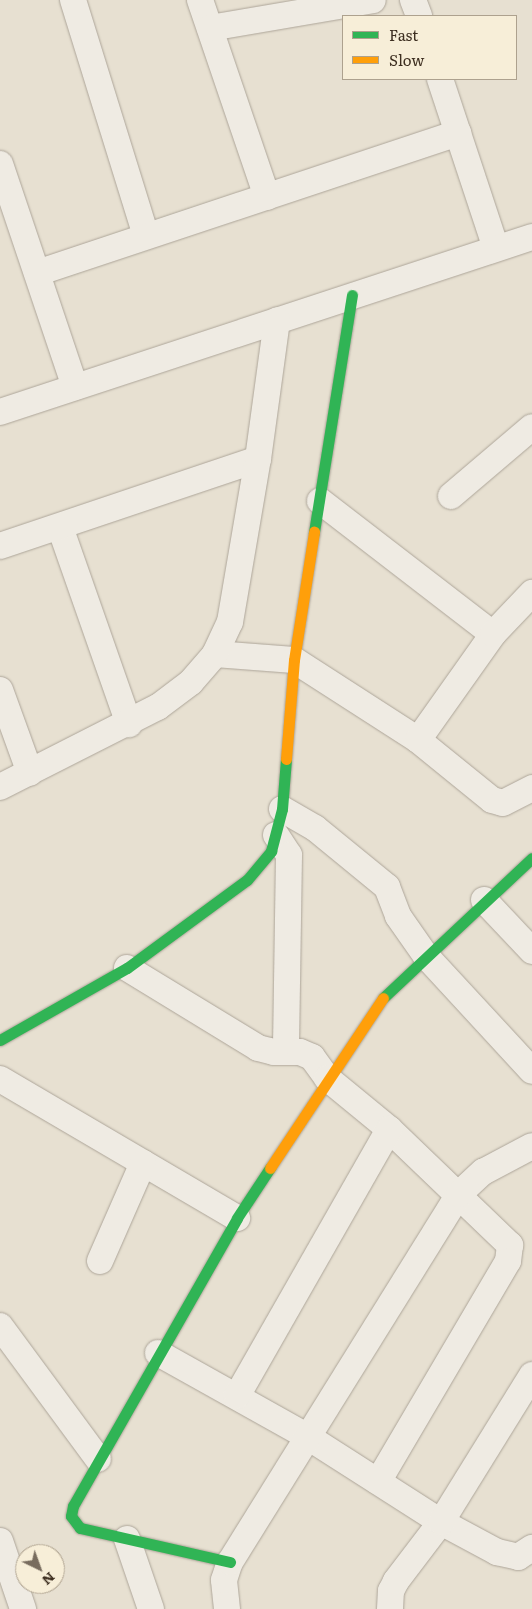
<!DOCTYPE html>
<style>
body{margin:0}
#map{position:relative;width:532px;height:1609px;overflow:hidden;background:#e7e0d1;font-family:Literata,serif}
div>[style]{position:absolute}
.roads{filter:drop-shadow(0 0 1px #ada599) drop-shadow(0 0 1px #ada599)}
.street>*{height:26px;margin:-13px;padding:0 13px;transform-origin:13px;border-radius:13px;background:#efebe3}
.fast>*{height:11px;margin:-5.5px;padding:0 5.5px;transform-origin:5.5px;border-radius:5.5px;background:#30b455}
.slow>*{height:11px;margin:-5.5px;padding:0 5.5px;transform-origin:5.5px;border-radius:5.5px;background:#ff9f0a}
span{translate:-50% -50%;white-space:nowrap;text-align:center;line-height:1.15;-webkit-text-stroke:5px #f7eed8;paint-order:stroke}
.legend{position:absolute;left:342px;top:15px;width:175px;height:65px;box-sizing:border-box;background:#f7eed8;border:1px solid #ada18e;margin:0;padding:6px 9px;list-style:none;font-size:15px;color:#3d2e20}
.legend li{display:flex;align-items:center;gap:10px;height:25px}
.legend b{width:25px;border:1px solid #ada18e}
.north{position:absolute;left:15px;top:1544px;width:50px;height:50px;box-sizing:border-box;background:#f7eed8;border:1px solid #ada18e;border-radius:50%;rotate:138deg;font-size:14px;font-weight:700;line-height:20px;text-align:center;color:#3d2e20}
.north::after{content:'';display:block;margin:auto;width:18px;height:22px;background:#786c5e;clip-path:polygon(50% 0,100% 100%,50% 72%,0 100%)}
</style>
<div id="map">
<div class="roads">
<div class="street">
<div style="left:73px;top:0;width:247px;rotate:72.8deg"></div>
<div style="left:200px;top:0;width:208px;rotate:71.2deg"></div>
<div style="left:413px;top:0;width:17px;rotate:69deg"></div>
<div style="left:210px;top:28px;width:165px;rotate:-9.7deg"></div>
<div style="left:440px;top:79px;width:178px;rotate:71.7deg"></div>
<div style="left:0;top:164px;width:235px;rotate:71.4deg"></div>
<div style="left:37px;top:273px;width:444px;rotate:-18.4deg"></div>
<div style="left:0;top:412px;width:560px;rotate:-18.21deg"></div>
<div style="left:451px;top:496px;width:106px;rotate:-40.4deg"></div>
<div style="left:320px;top:501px;width:218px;rotate:37.6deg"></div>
<div style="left:60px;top:527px;width:209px;rotate:70.7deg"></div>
<div style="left:0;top:546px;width:272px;rotate:-18.6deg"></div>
<div style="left:215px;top:654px;width:79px;rotate:4.3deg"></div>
<div style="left:294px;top:660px;width:148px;rotate:32.8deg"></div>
<div style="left:418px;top:740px;width:95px;rotate:39deg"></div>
<div style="left:492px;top:800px;width:11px;rotate:15deg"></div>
<div style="left:503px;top:803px;width:33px;rotate:-27deg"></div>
<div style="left:0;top:690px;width:88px;rotate:70.1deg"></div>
<div style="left:418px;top:740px;width:130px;rotate:-54.7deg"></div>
<div style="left:493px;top:634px;width:57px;rotate:-46.4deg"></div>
<div style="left:0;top:787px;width:177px;rotate:-26.9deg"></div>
<div style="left:158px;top:707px;width:41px;rotate:-37.1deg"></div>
<div style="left:191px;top:682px;width:37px;rotate:-49deg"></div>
<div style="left:215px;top:654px;width:35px;rotate:-65deg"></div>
<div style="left:230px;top:622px;width:165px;rotate:-80.3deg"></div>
<div style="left:258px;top:459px;width:140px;rotate:-82.2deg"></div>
<div style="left:282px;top:809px;width:38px;rotate:30deg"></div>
<div style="left:315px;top:828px;width:93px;rotate:39.3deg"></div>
<div style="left:387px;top:887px;width:31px;rotate:69deg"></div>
<div style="left:398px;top:916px;width:49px;rotate:55deg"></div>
<div style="left:426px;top:956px;width:156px;rotate:47.3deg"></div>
<div style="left:276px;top:835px;width:24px;rotate:57deg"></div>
<div style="left:289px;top:855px;width:196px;rotate:90.9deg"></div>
<div style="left:484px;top:900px;width:70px;rotate:46.7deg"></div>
<div style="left:127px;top:968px;width:153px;rotate:31.4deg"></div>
<div style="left:258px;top:1048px;width:16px;rotate:14deg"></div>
<div style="left:274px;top:1052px;width:26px"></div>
<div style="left:300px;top:1052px;width:13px;rotate:23deg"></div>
<div style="left:312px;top:1057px;width:26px;rotate:54deg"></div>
<div style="left:327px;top:1078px;width:80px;rotate:39.4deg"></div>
<div style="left:389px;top:1129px;width:168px;rotate:43.8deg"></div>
<div style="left:510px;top:1245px;width:16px;rotate:97deg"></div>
<div style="left:508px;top:1261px;width:256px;rotate:120.5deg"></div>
<div style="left:0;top:1079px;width:275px;rotate:30.4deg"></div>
<div style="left:100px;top:1261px;width:107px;rotate:-66.3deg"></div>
<div style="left:0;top:1326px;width:165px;rotate:53.6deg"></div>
<div style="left:158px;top:1353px;width:172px;rotate:29.2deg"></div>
<div style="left:308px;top:1437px;width:158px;rotate:32.6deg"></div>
<div style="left:441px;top:1522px;width:64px;rotate:28.2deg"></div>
<div style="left:497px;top:1552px;width:22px;rotate:13deg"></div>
<div style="left:518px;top:1557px;width:17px;rotate:-33deg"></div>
<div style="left:237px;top:1396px;width:307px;rotate:-60.3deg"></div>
<div style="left:127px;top:1539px;width:74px;rotate:71.1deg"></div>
<div style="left:0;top:1541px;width:72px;rotate:71.3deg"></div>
<div style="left:227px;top:1609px;width:29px;rotate:-96deg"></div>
<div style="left:224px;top:1580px;width:19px;rotate:-72deg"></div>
<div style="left:230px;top:1562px;width:433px;rotate:-58.1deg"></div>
<div style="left:459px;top:1194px;width:33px;rotate:-43deg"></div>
<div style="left:483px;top:1172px;width:55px;rotate:-28deg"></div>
<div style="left:390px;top:1609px;width:18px;rotate:-87deg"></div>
<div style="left:391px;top:1591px;width:11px;rotate:-63deg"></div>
<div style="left:396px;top:1581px;width:74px;rotate:-52.7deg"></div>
<div style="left:441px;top:1522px;width:173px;rotate:-58.2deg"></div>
</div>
<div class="fast">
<div style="left:314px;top:532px;width:240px;rotate:-80.9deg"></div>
<div style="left:383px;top:998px;width:204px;rotate:-43.2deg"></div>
<div style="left:0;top:1040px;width:146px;rotate:-29.6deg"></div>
<div style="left:127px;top:968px;width:149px;rotate:-36.3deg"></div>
<div style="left:247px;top:880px;width:38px;rotate:-50deg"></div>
<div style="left:271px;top:851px;width:43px;rotate:-75.3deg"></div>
<div style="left:282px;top:809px;width:50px;rotate:-85.4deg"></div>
<div style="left:230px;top:1562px;width:154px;rotate:-167.2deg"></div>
<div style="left:80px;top:1528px;width:15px;rotate:-127deg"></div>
<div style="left:71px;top:1516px;width:10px;rotate:-79deg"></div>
<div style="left:73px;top:1506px;width:331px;rotate:-60.3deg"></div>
<div style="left:237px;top:1218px;width:60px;rotate:-56.6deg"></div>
</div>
<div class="slow">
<div style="left:286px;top:759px;width:99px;rotate:-85.4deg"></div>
<div style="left:294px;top:660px;width:130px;rotate:-81.1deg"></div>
<div style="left:270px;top:1168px;width:204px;rotate:-56.4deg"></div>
</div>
</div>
<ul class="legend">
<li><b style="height:6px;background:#30b455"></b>Fast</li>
<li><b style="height:6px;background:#ff9f0a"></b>Slow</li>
</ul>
<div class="north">N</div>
</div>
